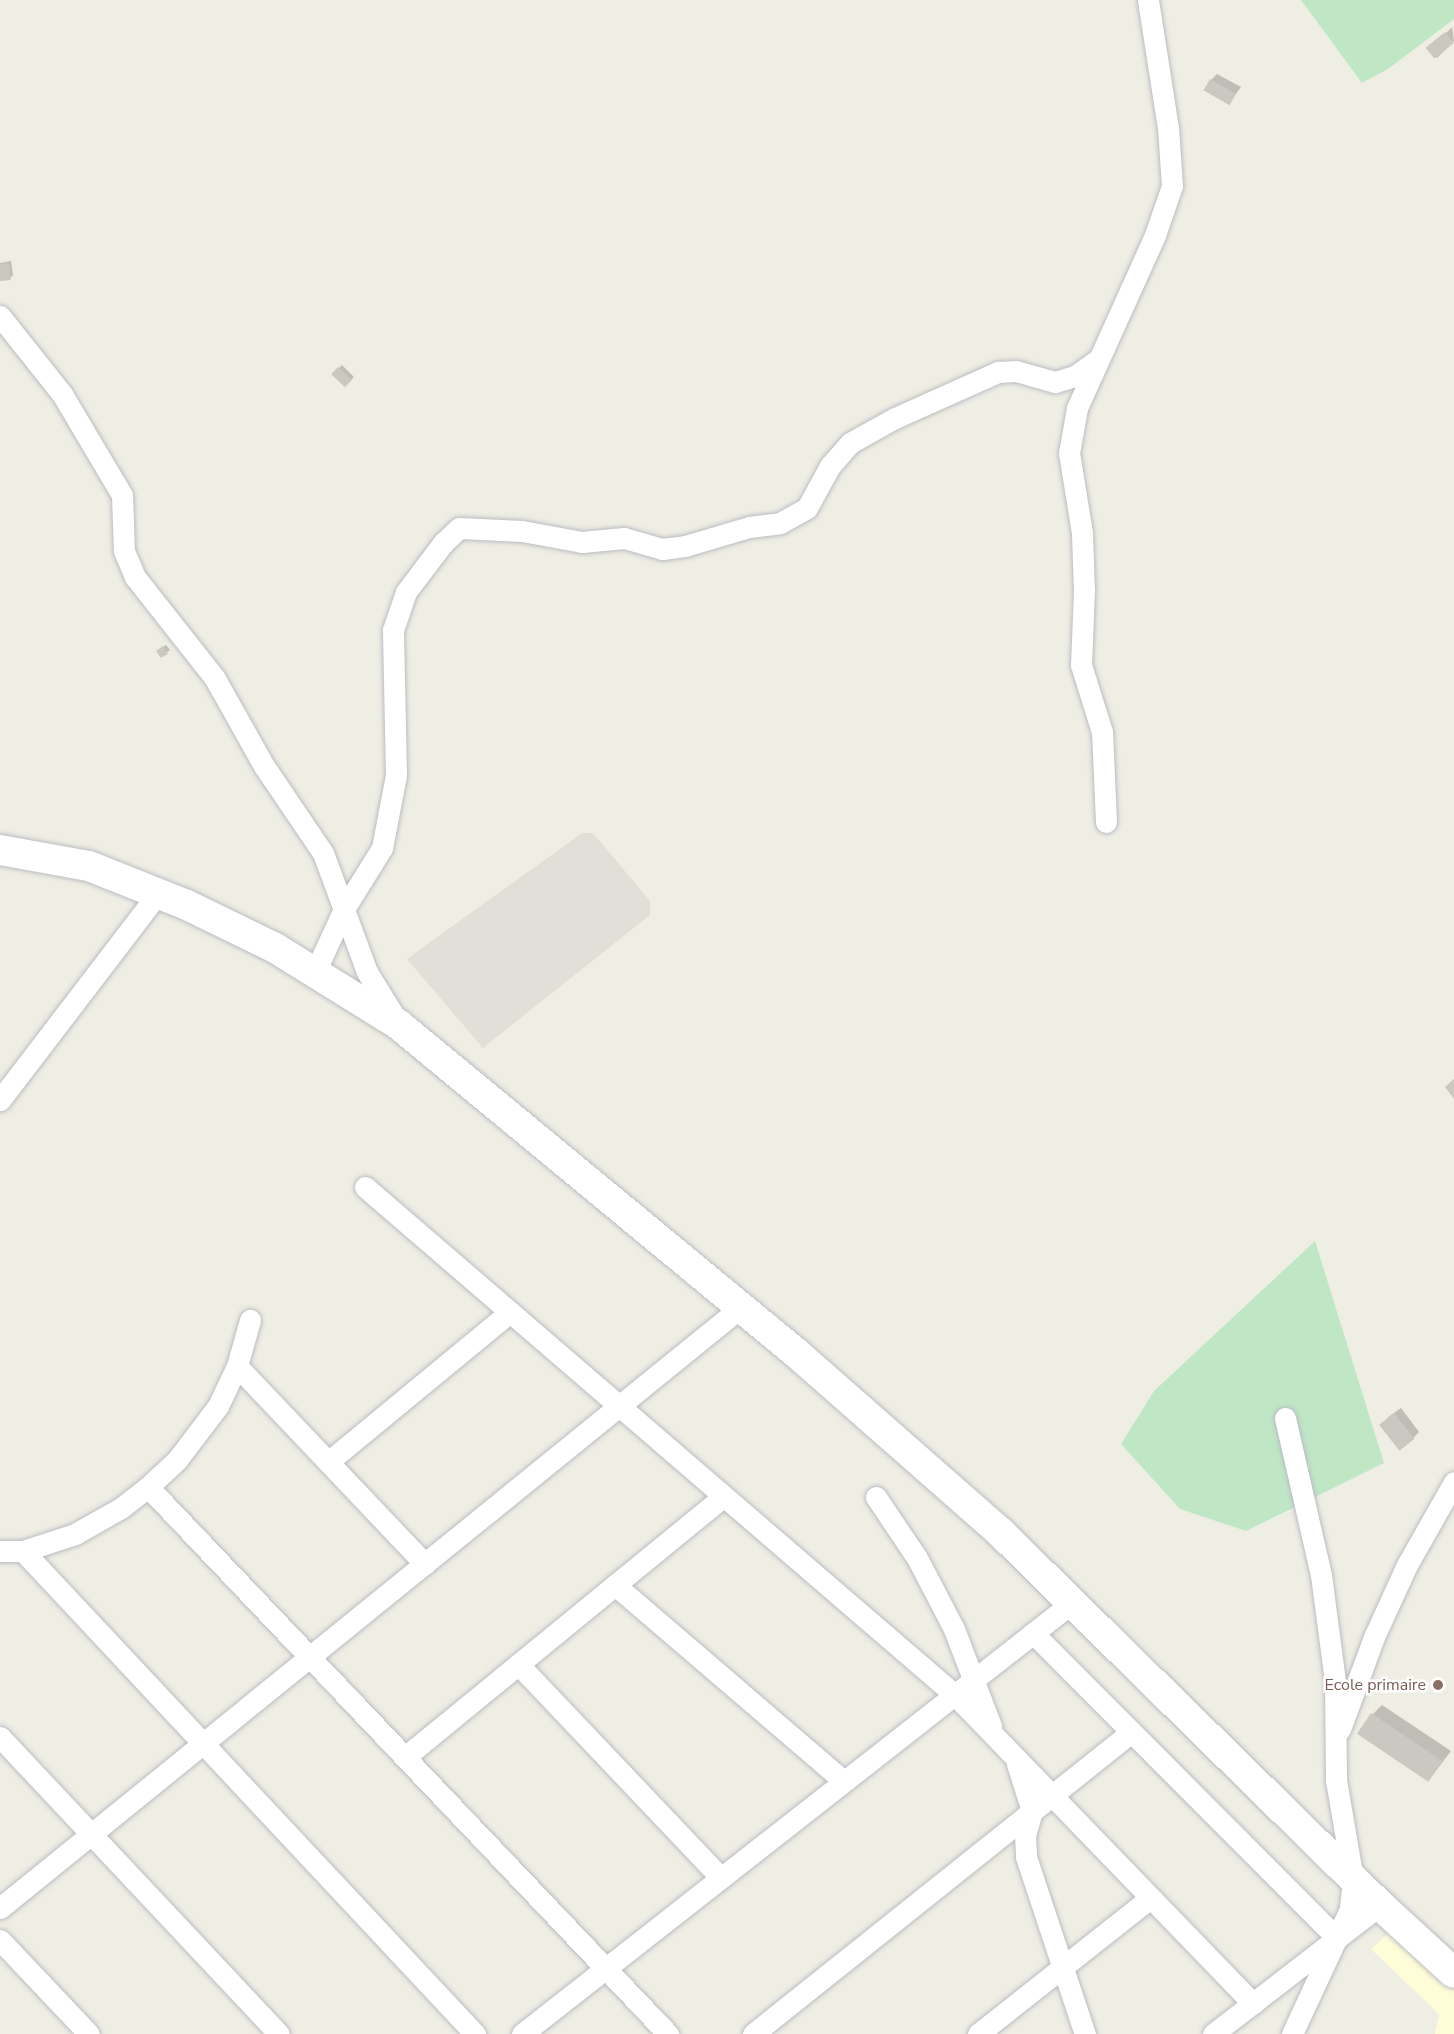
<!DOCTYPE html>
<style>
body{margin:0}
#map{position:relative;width:1454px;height:2034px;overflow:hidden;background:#efeee4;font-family:"Nunito Sans",sans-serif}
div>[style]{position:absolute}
.commercial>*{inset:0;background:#fffcd8}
.industrial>*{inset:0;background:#e0dfd8}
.green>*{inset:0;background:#bfe7c5}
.shadow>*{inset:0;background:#0003;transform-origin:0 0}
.building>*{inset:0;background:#cac8c1;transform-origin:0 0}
.roads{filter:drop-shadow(0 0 2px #bbbcc3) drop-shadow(0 0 2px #bbbcc3)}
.street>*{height:21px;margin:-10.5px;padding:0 10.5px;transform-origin:10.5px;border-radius:10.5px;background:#fff}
.secondary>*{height:30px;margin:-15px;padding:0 15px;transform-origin:15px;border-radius:15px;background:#fff}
.dots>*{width:16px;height:16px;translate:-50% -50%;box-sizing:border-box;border:3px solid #fff;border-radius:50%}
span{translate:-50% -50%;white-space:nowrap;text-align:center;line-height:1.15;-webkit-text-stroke:5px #fff;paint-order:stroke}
.education-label{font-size:16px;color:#785e54}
.right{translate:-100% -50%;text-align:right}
</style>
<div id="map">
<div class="commercial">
<div style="clip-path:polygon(1399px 1923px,1454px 1965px,1454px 2034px,1435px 2034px,1439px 2014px,1371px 1949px)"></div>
</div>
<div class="industrial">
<div style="clip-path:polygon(582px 833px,593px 833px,650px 901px,650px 915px,483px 1048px,407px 959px)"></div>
</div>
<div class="green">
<div style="clip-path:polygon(1301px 0,1454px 0,1454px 19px,1388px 69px,1362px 83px)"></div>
<div style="clip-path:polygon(1315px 1241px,1384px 1463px,1246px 1531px,1180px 1509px,1121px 1444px,1154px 1391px)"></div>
</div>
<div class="shadow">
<div style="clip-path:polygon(1452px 27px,1454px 41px,1437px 58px,1429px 50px)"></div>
<div style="clip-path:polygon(1217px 74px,1241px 87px,1229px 103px,1211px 80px)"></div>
<div style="clip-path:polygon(11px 261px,13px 276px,0 280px,0 263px)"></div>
<div style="left:342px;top:365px;width:17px;height:13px;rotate:45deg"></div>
<div style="clip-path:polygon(166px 645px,170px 650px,162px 656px,161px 648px)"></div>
<div style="clip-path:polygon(1401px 1408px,1419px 1432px,1413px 1438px,1387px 1418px)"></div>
<div style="clip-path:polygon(1382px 1705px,1451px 1751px,1429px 1780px,1373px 1714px)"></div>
</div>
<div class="building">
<div style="left:1445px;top:32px;width:14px;height:25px;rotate:51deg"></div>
<div style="left:1210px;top:79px;width:30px;height:13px;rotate:30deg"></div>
<div style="clip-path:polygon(9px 263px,11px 280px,0 281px,0 264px)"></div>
<div style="left:338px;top:367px;width:19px;height:10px;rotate:43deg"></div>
<div style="clip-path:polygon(163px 646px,168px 654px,161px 658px,156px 651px)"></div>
<div style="clip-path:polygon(1454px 1079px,1454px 1099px,1445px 1087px)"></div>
<div style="left:1394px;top:1413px;width:33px;height:19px;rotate:52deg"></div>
<div style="left:1371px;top:1713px;width:86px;height:25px;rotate:34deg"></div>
</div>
<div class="roads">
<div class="street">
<div style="left:0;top:316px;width:100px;rotate:51.5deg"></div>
<div style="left:62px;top:394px;width:117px;rotate:59.3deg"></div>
<div style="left:122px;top:495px;width:56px;rotate:88deg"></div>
<div style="left:124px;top:551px;width:28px;rotate:67deg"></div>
<div style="left:135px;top:577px;width:127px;rotate:51.7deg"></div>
<div style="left:214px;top:677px;width:102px;rotate:60.7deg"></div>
<div style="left:264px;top:766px;width:105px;rotate:55.9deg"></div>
<div style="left:323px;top:853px;width:127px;rotate:69.7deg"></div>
<div style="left:367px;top:972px;width:55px;rotate:58.3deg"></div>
<div style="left:1106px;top:822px;width:90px;rotate:-92.5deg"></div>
<div style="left:1102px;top:732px;width:70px;rotate:-107.4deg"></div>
<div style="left:1081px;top:665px;width:74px;rotate:-87.7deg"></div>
<div style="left:1084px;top:591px;width:58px;rotate:-92deg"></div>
<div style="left:1082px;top:533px;width:81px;rotate:-99.2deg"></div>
<div style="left:1069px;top:453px;width:46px;rotate:-79.9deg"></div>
<div style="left:1077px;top:408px;width:190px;rotate:-65.7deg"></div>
<div style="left:1155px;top:235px;width:52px;rotate:-70.9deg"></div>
<div style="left:1172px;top:186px;width:58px;rotate:-93.9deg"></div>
<div style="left:1168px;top:128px;width:130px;rotate:-98.9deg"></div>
<div style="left:315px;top:972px;width:69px;rotate:-65.3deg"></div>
<div style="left:344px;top:909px;width:72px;rotate:-58.1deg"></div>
<div style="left:382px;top:848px;width:74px;rotate:-79.1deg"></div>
<div style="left:396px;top:775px;width:145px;rotate:-91.2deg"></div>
<div style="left:393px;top:630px;width:40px;rotate:-71.1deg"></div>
<div style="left:406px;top:592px;width:61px;rotate:-52.9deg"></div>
<div style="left:443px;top:543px;width:22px;rotate:-43deg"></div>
<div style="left:459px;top:528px;width:63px;rotate:2.7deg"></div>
<div style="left:522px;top:531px;width:61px;rotate:10.4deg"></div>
<div style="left:582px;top:542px;width:42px;rotate:-5.4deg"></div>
<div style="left:624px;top:538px;width:40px;rotate:16deg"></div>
<div style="left:662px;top:549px;width:23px;rotate:-7deg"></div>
<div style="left:685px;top:546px;width:67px;rotate:-16.5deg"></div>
<div style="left:749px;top:527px;width:31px;rotate:-7deg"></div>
<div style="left:780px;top:523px;width:31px;rotate:-29deg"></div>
<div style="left:807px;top:508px;width:48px;rotate:-61.3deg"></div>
<div style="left:830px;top:466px;width:30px;rotate:-49deg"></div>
<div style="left:850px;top:443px;width:51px;rotate:-29.1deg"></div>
<div style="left:895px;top:418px;width:113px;rotate:-24.1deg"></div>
<div style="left:998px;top:372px;width:18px;rotate:-3deg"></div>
<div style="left:1016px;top:371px;width:41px;rotate:15.8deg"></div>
<div style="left:1055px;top:382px;width:21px;rotate:-17deg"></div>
<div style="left:1075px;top:376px;width:27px;rotate:-36deg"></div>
<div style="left:0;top:1100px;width:260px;rotate:-52.6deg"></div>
<div style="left:365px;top:1187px;width:779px;rotate:40.73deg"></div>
<div style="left:955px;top:1695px;width:429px;rotate:46deg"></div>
<div style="left:237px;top:1366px;width:273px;rotate:46.5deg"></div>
<div style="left:1285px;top:1418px;width:161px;rotate:77.1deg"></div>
<div style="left:1321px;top:1575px;width:108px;rotate:82.5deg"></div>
<div style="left:1335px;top:1682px;width:98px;rotate:89.4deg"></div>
<div style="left:1336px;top:1780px;width:100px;rotate:80.3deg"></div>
<div style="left:1353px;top:1879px;width:30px;rotate:96deg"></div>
<div style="left:1350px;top:1909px;width:138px;rotate:114.9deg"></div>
<div style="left:328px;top:1462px;width:236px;rotate:-39.5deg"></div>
<div style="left:148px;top:1487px;width:755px;rotate:46.45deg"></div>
<div style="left:876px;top:1497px;width:73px;rotate:56.1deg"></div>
<div style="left:917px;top:1558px;width:80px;rotate:62.5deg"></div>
<div style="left:954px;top:1629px;width:104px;rotate:69.1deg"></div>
<div style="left:0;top:1551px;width:23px"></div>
<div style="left:23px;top:1551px;width:55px;rotate:-18.1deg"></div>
<div style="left:75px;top:1534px;width:53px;rotate:-29.5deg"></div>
<div style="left:121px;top:1508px;width:34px;rotate:-38deg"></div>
<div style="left:148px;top:1487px;width:40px;rotate:-43deg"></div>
<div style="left:177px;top:1460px;width:68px;rotate:-52.8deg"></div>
<div style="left:218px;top:1406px;width:44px;rotate:-64.6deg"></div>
<div style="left:237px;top:1366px;width:48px;rotate:-74.2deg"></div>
<div style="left:23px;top:1551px;width:662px;rotate:46.9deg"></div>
<div style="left:615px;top:1585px;width:301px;rotate:40.6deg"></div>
<div style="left:1033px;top:1633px;width:431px;rotate:45.1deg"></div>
<div style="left:518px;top:1664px;width:295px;rotate:46.5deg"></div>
<div style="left:1340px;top:1729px;width:98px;rotate:-69.7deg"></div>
<div style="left:1374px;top:1637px;width:79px;rotate:-65.4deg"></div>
<div style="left:1407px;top:1565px;width:95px;rotate:-60.5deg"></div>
<div style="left:0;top:1737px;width:407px;rotate:46.8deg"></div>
<div style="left:405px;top:1757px;width:412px;rotate:-39.3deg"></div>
<div style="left:1017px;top:1764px;width:49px;rotate:72.3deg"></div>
<div style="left:1032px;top:1811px;width:25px;rotate:106deg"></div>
<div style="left:1025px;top:1835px;width:22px;rotate:87deg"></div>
<div style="left:1026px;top:1857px;width:187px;rotate:71.6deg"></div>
<div style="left:0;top:1908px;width:954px;rotate:-39.04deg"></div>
<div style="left:0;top:1940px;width:129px;rotate:46.6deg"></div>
<div style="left:522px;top:2034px;width:700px;rotate:-38.1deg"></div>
<div style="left:753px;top:2034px;width:484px;rotate:-38.6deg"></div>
<div style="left:978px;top:2034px;width:219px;rotate:-38.3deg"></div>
<div style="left:1213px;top:2034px;width:211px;rotate:-37.7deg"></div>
</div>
<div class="secondary">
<div style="left:0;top:850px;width:90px;rotate:10.2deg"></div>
<div style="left:89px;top:866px;width:105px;rotate:21.7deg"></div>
<div style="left:187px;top:905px;width:98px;rotate:26deg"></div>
<div style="left:275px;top:948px;width:146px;rotate:31.8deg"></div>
<div style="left:399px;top:1025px;width:514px;rotate:39.55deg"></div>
<div style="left:795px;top:1352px;width:273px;rotate:41.3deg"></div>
<div style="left:1000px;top:1532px;width:532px;rotate:44.47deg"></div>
<div style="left:1380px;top:1905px;width:100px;rotate:42.6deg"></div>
</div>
</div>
<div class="dots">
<div style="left:1438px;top:1685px;background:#8d6e63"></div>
</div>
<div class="education-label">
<span class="right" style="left:1426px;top:1685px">Ecole primaire</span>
</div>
</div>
